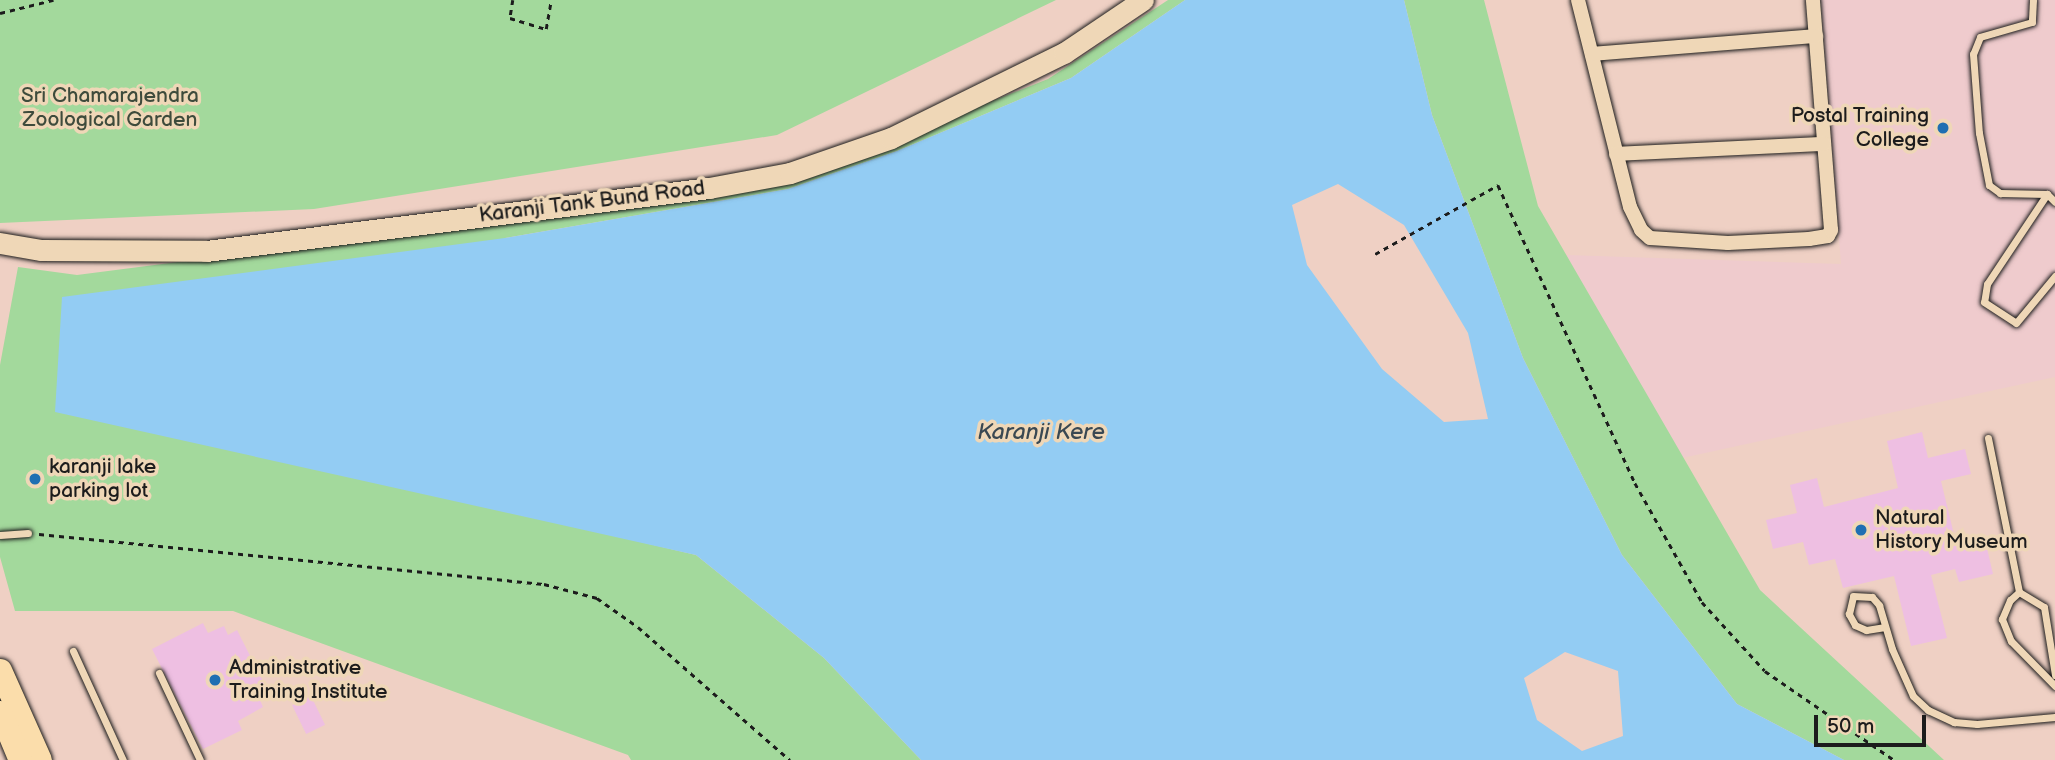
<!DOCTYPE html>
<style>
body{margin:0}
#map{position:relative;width:2055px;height:760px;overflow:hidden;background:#efd0c4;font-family:"Balsamiq Sans",sans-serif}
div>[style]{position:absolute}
.built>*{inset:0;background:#efcbcd}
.green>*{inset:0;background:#a3d99c}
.water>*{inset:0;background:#93ccf3}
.building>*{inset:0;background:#eebfe2;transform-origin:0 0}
.path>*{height:2.5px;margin-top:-1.25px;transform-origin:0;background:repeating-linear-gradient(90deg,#1c1c1c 0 5px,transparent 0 10px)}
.roads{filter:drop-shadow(0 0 2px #1c1c1c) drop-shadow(0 0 2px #1c1c1c)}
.lane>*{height:7px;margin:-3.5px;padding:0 3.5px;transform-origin:3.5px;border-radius:3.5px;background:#efd7b7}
.street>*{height:14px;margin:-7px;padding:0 7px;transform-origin:7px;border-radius:7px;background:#efd7b7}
.secondary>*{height:21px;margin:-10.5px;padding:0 10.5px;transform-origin:10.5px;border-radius:10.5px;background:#efd7b7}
.primary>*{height:23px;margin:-11.5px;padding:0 11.5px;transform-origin:11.5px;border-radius:11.5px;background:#fbddab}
.dots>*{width:19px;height:19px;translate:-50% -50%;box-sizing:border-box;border:4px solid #efd7b7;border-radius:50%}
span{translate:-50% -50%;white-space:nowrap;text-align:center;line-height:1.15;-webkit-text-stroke:7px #efd7b7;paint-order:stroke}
.park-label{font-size:21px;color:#3e4b3c}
.poi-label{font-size:21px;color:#1c1c1c}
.right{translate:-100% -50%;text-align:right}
.left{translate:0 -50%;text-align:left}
.street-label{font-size:21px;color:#1c1c1c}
.water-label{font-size:23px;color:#3a4852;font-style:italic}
.scale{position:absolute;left:1814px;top:715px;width:112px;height:32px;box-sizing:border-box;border:4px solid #1c1c1c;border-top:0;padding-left:9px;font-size:21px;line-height:24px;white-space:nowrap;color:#1c1c1c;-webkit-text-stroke:5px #efd7b7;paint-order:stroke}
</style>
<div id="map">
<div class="built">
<div style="clip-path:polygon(1821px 0,2055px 0,2055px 377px,1682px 458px,1566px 255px,1841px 264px)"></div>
</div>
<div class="green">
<div style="clip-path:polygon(0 0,1056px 0,777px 135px,314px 209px,0 223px)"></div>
<div style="clip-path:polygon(1168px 0,1185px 0,1071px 78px,897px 151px,788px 189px,505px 238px,407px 487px,696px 555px,824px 658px,921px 760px,631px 760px,628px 755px,233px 611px,15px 611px,0 557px,0 365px,18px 267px,77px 275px,782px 184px,1048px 79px)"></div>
<div style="clip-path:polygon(1404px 0,1484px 0,1538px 206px,1760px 590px,1944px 760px,1844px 760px,1737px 704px,1622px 555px,1523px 358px,1432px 115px)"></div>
</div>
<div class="water">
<div style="clip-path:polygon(evenodd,1185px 0,1404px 0,1432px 115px,1523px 358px,1622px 555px,1737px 704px,1844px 760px,921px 760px,824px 658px,696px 555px,55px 412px,62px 297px,505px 238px,788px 189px,897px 151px,1071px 78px,1185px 0,1338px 184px,1404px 225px,1468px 333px,1488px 419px,1444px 422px,1382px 369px,1307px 265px,1292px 205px,1338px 184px,1185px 0,1565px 652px,1618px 671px,1623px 736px,1582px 751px,1537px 720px,1524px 678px,1565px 652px)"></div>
</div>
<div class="building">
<div style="clip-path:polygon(1922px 432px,1928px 458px,1965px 449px,1971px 474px,1941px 481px,1957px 547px,1985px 540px,1993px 574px,1959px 582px,1955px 569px,1931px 575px,1947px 638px,1911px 646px,1894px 576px,1843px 588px,1835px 559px,1809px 565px,1803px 542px,1773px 549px,1766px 520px,1797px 513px,1790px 485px,1817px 478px,1824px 507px,1898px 488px,1887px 441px)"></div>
<div style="clip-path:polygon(203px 623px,208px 633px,224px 626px,228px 635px,237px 630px,269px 693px,259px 698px,263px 707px,238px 721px,242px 730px,203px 749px,152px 649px)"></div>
<div style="left:311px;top:696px;width:32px;height:21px;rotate:64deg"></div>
</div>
<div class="path">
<div style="left:513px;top:0;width:18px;rotate:99deg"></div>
<div style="left:510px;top:18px;width:38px;rotate:17deg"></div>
<div style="left:546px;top:29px;width:29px;rotate:-80deg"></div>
<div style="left:0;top:13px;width:55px;rotate:-13.8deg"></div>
<div style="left:1375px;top:254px;width:141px;rotate:-29.3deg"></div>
<div style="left:1498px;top:185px;width:328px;rotate:65.3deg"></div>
<div style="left:1635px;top:483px;width:137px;rotate:60.6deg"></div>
<div style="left:1702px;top:602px;width:93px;rotate:47.6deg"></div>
<div style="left:1765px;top:671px;width:157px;rotate:34.6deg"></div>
<div style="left:39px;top:534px;width:507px;rotate:5.65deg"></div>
<div style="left:544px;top:584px;width:55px;rotate:14.8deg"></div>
<div style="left:597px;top:598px;width:50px;rotate:35.3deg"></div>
<div style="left:638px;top:627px;width:202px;rotate:41.2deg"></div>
</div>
<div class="roads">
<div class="lane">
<div style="left:2033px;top:0;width:22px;rotate:93deg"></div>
<div style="left:2032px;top:22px;width:54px;rotate:163.9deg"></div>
<div style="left:1980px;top:37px;width:18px;rotate:112deg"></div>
<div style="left:1973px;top:54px;width:79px;rotate:85.7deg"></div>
<div style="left:1979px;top:133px;width:53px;rotate:79.1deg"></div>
<div style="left:1989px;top:185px;width:14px;rotate:36deg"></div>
<div style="left:2000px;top:193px;width:47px;rotate:1.2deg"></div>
<div style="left:2047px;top:194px;width:108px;rotate:123.7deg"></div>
<div style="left:1987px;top:284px;width:18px;rotate:99deg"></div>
<div style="left:1984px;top:302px;width:38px;rotate:33deg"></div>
<div style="left:2016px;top:323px;width:61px;rotate:-50.3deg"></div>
<div style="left:2047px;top:194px;width:11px;rotate:45deg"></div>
<div style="left:1988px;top:438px;width:157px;rotate:78.6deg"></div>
<div style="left:0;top:535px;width:28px;rotate:-4deg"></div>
<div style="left:2019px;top:592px;width:12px;rotate:138deg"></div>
<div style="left:2010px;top:600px;width:21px;rotate:113deg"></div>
<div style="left:2002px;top:619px;width:24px;rotate:68deg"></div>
<div style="left:2011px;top:641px;width:63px;rotate:45.6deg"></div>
<div style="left:2019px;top:592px;width:29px;rotate:31deg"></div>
<div style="left:2044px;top:607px;width:69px;rotate:80.8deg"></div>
<div style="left:1885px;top:627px;width:19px;rotate:171deg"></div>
<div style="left:1866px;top:630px;width:12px;rotate:-156deg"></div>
<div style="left:1855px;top:625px;width:13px;rotate:-119deg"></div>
<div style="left:1849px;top:614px;width:18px;rotate:-77deg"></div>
<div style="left:1853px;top:596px;width:19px;rotate:3deg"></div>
<div style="left:1872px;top:597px;width:11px;rotate:49deg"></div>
<div style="left:1879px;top:605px;width:46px;rotate:73.5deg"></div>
<div style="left:1892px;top:649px;width:51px;rotate:65.9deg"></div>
<div style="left:1913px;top:696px;width:21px;rotate:43deg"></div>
<div style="left:1928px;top:710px;width:29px;rotate:25deg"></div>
<div style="left:1954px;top:722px;width:23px;rotate:5deg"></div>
<div style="left:1977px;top:724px;width:78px;rotate:-5.1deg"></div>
<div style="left:73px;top:651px;width:120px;rotate:65.4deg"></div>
<div style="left:159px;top:673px;width:96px;rotate:64.8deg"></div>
</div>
<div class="street">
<div style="left:1578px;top:0;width:213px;rotate:75.9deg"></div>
<div style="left:1630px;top:207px;width:25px;rotate:64deg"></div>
<div style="left:1641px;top:230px;width:12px;rotate:42deg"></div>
<div style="left:1650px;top:238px;width:78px;rotate:3.7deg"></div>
<div style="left:1728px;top:243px;width:81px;rotate:-2.8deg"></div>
<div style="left:1809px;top:239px;width:19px;rotate:-9deg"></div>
<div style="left:1828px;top:236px;width:7px;rotate:-63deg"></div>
<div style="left:1831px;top:230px;width:231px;rotate:-94.5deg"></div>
<div style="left:1592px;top:54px;width:225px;rotate:-4.6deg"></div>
<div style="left:1616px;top:154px;width:208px;rotate:-2.8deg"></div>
</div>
<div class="secondary">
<div style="left:0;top:243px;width:42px;rotate:9.7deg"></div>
<div style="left:41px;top:250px;width:165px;rotate:0.3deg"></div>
<div style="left:206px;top:251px;width:507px;rotate:-7.14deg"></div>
<div style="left:709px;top:188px;width:82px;rotate:-10.5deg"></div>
<div style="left:790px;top:173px;width:107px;rotate:-19.1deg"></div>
<div style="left:891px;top:138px;width:193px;rotate:-26.2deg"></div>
<div style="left:1064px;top:53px;width:95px;rotate:-33.9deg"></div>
</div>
<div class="primary">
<div style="left:0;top:670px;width:98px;rotate:66deg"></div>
<div style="left:0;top:712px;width:52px;rotate:67.4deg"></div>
</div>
</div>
<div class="dots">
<div style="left:1943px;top:128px;background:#1f6fb2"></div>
<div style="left:35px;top:479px;background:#1f6fb2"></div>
<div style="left:1861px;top:530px;background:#1f6fb2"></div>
<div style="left:215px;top:680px;background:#1f6fb2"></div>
</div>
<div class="park-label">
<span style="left:110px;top:108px">Sri Chamarajendra<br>Zoological Garden</span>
</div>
<div class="poi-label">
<span class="right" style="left:1929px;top:128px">Postal Training<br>College</span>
<span class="left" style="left:49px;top:479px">karanji lake<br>parking lot</span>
<span class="left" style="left:1875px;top:530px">Natural<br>History Museum</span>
<span class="left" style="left:229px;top:680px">Administrative<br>Training Institute</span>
</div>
<div class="street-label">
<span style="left:592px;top:202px;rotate:-7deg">Karanji Tank Bund Road</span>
</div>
<div class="water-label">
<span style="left:1041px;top:432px">Karanji Kere</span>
</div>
<div class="scale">50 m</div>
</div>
